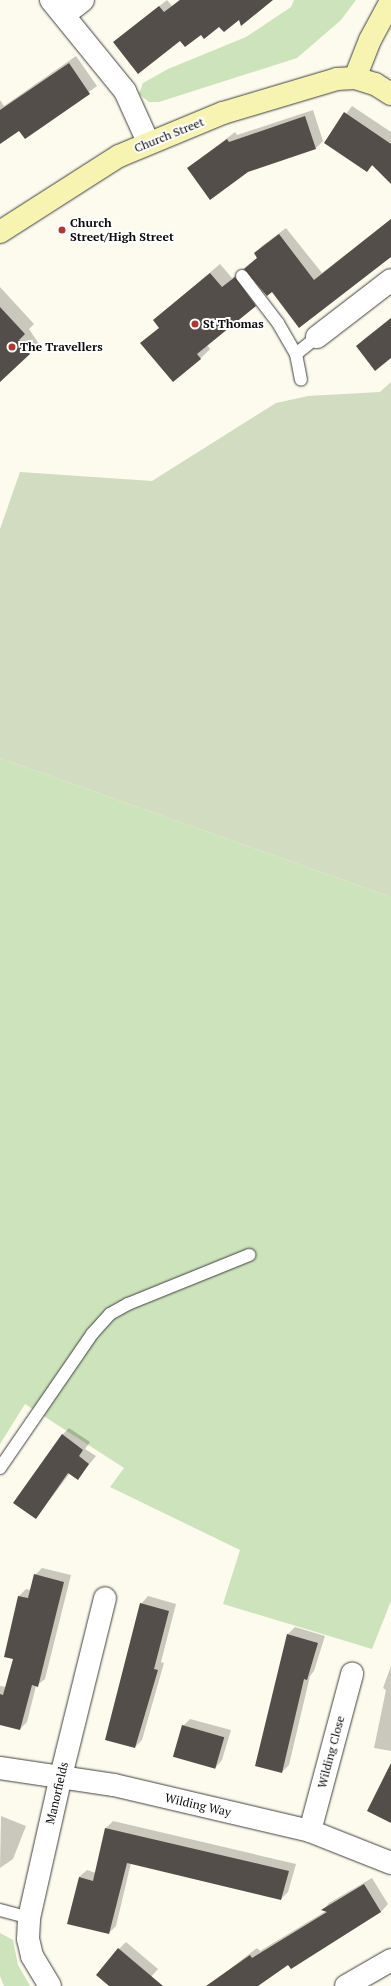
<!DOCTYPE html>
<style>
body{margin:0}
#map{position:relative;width:391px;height:1986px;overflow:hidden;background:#fdfbed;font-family:"PT Serif",serif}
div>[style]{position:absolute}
.green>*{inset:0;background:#cde3bb}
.cemetery>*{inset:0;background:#d1dcc1}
.shadow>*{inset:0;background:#0003}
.building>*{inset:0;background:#544e4a;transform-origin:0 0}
.roads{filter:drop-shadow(0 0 1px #3f3f3f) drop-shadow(0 0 1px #3f3f3f)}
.lane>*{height:12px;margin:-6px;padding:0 6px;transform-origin:6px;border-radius:6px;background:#fff}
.street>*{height:22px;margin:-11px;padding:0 11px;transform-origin:11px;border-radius:11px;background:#fff}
.secondary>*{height:22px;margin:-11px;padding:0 11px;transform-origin:11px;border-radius:11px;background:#f6f4b0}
.dots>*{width:11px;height:11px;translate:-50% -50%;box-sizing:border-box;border:2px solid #fff;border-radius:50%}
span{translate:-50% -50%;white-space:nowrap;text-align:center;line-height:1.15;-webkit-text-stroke:4px #fff;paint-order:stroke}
.street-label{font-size:12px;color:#0c0c0c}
.poi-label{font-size:12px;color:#0c0c0c;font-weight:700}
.left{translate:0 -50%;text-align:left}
</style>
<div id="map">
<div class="green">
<div style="clip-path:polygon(294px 0,356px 0,341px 20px,297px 58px,159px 102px,149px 102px,139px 94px,143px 83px,168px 69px,246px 37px,291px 7px)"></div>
<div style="clip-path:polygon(0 758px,391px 897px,391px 1601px,372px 1649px,223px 1604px,240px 1550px,110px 1487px,124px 1468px,25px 1404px,0 1444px)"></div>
<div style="clip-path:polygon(0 1933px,13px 1940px,18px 1965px,30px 1986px,4px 1986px,0 1976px)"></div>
</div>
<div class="cemetery">
<div style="clip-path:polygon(391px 382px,391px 897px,0 758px,0 529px,20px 472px,152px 481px,276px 403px,308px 396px,380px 392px)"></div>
</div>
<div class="shadow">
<div style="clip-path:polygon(167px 0,172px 6px,179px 0,271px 0,239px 19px,181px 39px,114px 42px)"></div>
<div style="clip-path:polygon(76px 56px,97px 86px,25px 138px,20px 130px,0 143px,0 100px,4px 106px)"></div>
<div style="clip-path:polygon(352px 106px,391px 132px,391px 182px,373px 165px,367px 171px,325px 142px)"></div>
<div style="clip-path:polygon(313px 110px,323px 141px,316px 148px,247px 171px,188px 168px,235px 132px,237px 135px)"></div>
<div style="clip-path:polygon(391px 219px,391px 256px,299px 326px,272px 291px,261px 288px,265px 296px,207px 345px,210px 349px,200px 359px,142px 343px,160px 327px,154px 320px,220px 264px,232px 278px,258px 257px,255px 253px,262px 246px,286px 228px,322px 273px)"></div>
<div style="clip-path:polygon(0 287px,34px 324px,29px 329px,39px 344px,0 379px)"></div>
<div style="clip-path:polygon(391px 318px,391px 357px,357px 346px,364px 339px)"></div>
<div style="clip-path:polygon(69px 1428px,90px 1442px,85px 1449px,96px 1456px,78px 1478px,70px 1473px,36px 1518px,62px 1435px)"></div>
<div style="clip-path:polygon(42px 1568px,71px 1575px,45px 1679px,36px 1686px,27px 1722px,20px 1729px,0 1724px,0 1686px,6px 1687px,14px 1658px,5px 1656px,19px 1596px,26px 1589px,31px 1590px,35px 1575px)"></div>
<div style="clip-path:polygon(148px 1596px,176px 1604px,161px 1662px,164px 1663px,142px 1740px,135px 1747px,141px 1604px)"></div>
<div style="clip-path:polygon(295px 1627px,325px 1636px,314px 1671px,310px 1676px,289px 1765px,282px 1772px,256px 1765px,288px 1634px)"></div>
<div style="clip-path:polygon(391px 1666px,391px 1751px,374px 1748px,386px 1690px,383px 1688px)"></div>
<div style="clip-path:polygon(190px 1719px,231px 1730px,222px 1760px,215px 1768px,183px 1726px)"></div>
<div style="clip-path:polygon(1px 1816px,26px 1826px,13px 1859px,0 1868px)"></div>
<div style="clip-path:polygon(113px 1821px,296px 1864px,288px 1892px,281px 1899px,131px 1863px,116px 1926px,109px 1933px,79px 1877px,87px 1870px,96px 1873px,106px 1828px)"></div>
<div style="clip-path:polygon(372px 1878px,388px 1904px,381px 1912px,288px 1963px,256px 1986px,224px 1986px,218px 1978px,257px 1948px,260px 1951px,326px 1911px,323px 1910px,329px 1903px)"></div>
<div style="clip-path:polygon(126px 1942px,158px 1969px,143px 1986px,110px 1986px,119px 1949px)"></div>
</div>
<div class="building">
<div style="clip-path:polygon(180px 0,273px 0,241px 26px,239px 20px,224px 32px,219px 27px,204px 39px,201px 35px,185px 47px,180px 41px,138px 74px,113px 42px,159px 6px,164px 12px)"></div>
<div style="clip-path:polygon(69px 63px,90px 94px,25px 139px,19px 131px,0 144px,0 110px)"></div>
<div style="clip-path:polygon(344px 112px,391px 144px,391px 184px,372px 165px,367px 172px,324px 143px)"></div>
<div style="clip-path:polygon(305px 116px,316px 149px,248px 172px,210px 200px,187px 168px,227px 139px,229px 142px)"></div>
<div style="clip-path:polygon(391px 219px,391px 257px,299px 328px,272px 292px,267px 296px,244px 269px,257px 258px,254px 253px,279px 234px,314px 280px)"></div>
<div style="clip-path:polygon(210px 273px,222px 287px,235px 277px,256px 306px,197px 354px,201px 359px,173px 382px,140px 343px,159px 328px,153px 320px)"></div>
<div style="clip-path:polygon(0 307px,25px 334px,19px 340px,30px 354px,0 382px)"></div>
<div style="clip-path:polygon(391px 318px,391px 358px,375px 371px,356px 346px)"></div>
<div style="clip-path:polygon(62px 1434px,83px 1450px,79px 1456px,89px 1464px,78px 1480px,68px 1473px,36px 1519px,13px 1503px)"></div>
<div style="clip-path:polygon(34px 1574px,64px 1582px,38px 1687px,32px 1685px,20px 1730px,0 1725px,0 1694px,3px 1695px,13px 1659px,4px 1657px,18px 1596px,28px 1598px)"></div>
<div style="clip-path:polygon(140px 1603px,169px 1611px,154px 1669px,158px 1670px,135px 1748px,105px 1740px)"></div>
<div style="clip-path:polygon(287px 1634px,318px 1643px,307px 1680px,304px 1679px,282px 1773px,255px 1766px)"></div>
<div style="left:182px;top:1725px;width:44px;height:33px;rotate:16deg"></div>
<div style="clip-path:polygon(391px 1763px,391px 1823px,367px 1811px)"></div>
<div style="clip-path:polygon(105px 1828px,289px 1871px,281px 1900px,127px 1863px,109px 1934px,67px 1924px,79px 1877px,93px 1881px)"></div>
<div style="clip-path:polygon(364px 1884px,381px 1912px,291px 1969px,288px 1965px,258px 1986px,206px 1986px,250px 1955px,252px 1958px,327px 1912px,321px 1910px)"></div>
<div style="clip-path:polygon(118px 1948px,163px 1986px,109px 1986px,96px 1975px)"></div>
</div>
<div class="roads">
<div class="lane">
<div style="left:242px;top:276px;width:59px;rotate:52.5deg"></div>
<div style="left:278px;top:323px;width:36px;rotate:60deg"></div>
<div style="left:296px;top:354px;width:26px;rotate:79deg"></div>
<div style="left:296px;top:354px;width:27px;rotate:-39deg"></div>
<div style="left:0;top:1468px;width:163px;rotate:-55.5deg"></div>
<div style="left:92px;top:1334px;width:27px;rotate:-48deg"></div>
<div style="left:110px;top:1314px;width:21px;rotate:-29deg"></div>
<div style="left:128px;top:1304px;width:131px;rotate:-22deg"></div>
<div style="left:0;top:1910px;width:30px;rotate:15deg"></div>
</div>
<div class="street">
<div style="left:51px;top:0;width:117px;rotate:50.9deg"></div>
<div style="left:125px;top:91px;width:56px;rotate:65.7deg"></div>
<div style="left:64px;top:15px;width:24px;rotate:-38deg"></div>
<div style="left:317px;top:337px;width:93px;rotate:-37.6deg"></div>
<div style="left:0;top:1768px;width:115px;rotate:8.5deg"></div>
<div style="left:114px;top:1785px;width:201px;rotate:13.2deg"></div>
<div style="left:310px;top:1831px;width:87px;rotate:21.6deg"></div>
<div style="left:310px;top:1831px;width:163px;rotate:-75deg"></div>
<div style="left:50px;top:1986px;width:35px;rotate:-121deg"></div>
<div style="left:32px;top:1956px;width:17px;rotate:-103deg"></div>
<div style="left:28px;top:1939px;width:21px;rotate:-87deg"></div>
<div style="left:29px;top:1918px;width:146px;rotate:-77.3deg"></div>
<div style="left:61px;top:1776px;width:183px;rotate:-76.1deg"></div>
<div style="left:346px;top:1986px;width:52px;rotate:-30deg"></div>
</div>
<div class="secondary">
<div style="left:355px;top:78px;width:41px;rotate:-68.5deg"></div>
<div style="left:370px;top:40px;width:44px;rotate:-61.7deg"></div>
<div style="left:0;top:232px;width:141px;rotate:-32.6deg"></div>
<div style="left:119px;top:156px;width:113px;rotate:-22.5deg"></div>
<div style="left:223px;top:113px;width:119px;rotate:-16.6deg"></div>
<div style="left:337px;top:79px;width:18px;rotate:-3deg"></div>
<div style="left:355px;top:78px;width:21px;rotate:17deg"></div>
<div style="left:375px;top:84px;width:19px;rotate:32deg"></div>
</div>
</div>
<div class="dots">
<div style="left:62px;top:230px;background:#ac3934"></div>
<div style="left:195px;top:324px;background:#ac3934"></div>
<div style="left:12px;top:347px;background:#ac3934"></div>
</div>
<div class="street-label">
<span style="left:169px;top:135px;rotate:-22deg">Church Street</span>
<span style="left:331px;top:1752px;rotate:-75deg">Wilding Close</span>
<span style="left:57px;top:1793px;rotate:-77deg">Manorfields</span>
<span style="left:198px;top:1805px;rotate:13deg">Wilding Way</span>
</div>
<div class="poi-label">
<span class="left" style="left:70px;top:230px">Church<br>Street/High Street</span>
<span class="left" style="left:203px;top:324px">St Thomas</span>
<span class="left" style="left:20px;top:347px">The Travellers</span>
</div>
</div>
